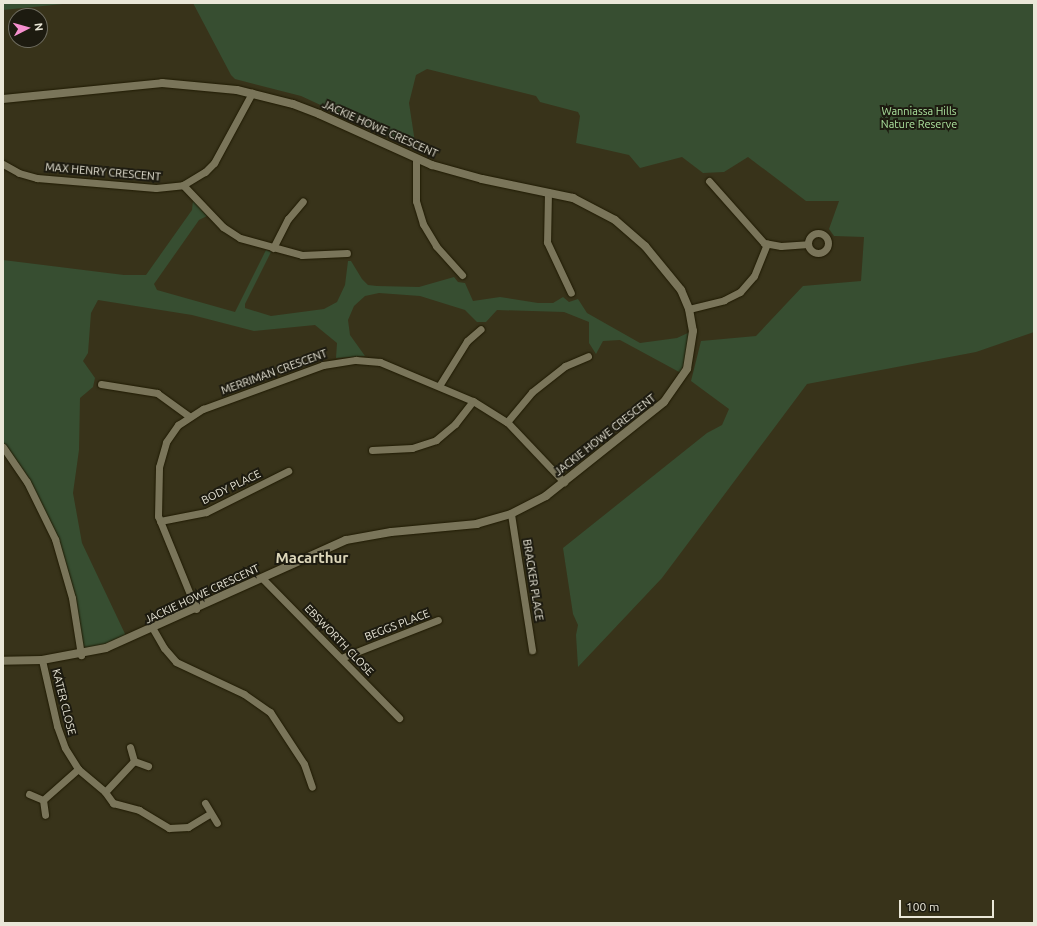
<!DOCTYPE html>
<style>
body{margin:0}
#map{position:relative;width:1037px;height:926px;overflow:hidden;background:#38331a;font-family:Ubuntu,sans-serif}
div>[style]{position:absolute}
.green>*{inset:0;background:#374e31}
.roads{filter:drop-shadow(0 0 1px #1f1a03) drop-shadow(0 0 1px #1f1a03)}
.minor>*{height:7px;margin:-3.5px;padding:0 3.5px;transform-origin:3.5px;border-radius:3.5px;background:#7a755a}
.minor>.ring{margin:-3.5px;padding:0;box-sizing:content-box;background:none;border:7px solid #7a755a;border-radius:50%}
.tertiary>*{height:8px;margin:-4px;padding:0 4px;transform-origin:4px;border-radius:4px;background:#7a755a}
span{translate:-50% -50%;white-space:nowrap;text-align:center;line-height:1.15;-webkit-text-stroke:4px #1d1b10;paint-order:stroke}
.park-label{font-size:11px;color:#abe19d}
.street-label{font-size:11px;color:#eae7d8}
.district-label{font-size:15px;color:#ddd7ba;font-weight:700}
.frame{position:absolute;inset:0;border:4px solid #eae7d8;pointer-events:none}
.north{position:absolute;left:8px;top:8px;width:40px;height:40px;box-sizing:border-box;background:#1d1b10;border:1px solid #6f6d60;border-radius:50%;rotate:84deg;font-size:11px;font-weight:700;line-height:16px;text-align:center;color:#eae7d8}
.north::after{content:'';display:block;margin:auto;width:14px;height:18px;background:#f690cf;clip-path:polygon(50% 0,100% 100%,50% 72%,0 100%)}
.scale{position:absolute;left:899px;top:900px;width:95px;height:18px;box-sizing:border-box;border:2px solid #eae7d8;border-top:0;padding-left:5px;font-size:12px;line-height:14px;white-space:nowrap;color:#eae7d8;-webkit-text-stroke:3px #1d1b10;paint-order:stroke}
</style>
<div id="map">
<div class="green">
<div style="clip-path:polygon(3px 3px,73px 3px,3px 10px)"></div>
<div style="clip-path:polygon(193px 3px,1034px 3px,1034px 332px,976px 352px,807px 384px,662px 578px,578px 667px,576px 635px,578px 625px,573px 614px,563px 548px,707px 433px,722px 425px,729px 409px,691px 381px,701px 341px,756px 336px,803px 286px,861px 281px,864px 237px,834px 236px,829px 229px,839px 201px,806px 201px,748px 157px,724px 172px,703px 173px,682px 157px,640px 168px,629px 155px,576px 143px,580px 116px,578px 112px,540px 102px,536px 96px,427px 69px,416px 75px,409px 103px,416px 149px,301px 96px,235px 79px,231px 75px)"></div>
<div style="clip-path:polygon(193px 200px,207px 216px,199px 220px,154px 284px,157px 290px,235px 312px,266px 250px,271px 252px,245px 304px,245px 308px,271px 316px,324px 309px,337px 302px,345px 285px,348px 261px,351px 261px,362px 279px,368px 285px,377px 286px,419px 287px,454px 277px,458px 282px,465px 283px,473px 301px,500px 297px,538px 303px,553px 303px,563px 297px,569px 302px,578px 299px,587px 313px,640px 343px,677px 338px,690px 332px,688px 355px,681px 373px,620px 340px,603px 341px,596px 354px,589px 343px,589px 322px,564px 312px,497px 310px,486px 322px,477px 322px,465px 310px,420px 296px,379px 293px,365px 296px,354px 306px,348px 320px,350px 335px,365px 356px,336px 358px,337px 343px,315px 325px,254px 331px,192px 315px,98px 300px,91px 313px,88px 353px,83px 361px,95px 378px,93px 387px,80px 398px,79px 450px,73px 493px,82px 543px,127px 638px,86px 649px,82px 644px,69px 573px,60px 544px,42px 504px,3px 442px,3px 260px,124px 275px,146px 275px,192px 210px)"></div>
</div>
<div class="roads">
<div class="minor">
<div style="left:416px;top:159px;width:42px;rotate:90deg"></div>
<div style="left:416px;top:201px;width:24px;rotate:73deg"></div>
<div style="left:423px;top:224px;width:26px;rotate:59deg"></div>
<div style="left:436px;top:246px;width:39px;rotate:48deg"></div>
<div style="left:3px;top:164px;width:18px;rotate:29deg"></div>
<div style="left:19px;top:173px;width:19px;rotate:16deg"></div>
<div style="left:37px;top:178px;width:119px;rotate:4.8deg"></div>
<div style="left:156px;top:188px;width:27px;rotate:-6deg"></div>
<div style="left:183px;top:185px;width:26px;rotate:-31deg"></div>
<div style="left:205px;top:172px;width:13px;rotate:-45deg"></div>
<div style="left:214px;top:163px;width:80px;rotate:-61.5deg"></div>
<div style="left:709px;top:181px;width:83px;rotate:48.4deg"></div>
<div style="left:764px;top:243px;width:17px;rotate:10deg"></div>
<div style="left:781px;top:246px;width:27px;rotate:-4deg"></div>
<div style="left:183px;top:185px;width:58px;rotate:46.4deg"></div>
<div style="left:223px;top:227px;width:20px;rotate:33deg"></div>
<div style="left:240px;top:238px;width:64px;rotate:15.3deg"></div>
<div style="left:302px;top:255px;width:45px;rotate:-2.5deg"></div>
<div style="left:548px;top:192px;width:50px;rotate:91.1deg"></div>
<div style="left:547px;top:242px;width:56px;rotate:64.8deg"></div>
<div class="ring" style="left:808px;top:233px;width:13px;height:13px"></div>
<div style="left:273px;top:248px;width:33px;rotate:-63deg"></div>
<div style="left:288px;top:219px;width:23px;rotate:-50deg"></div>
<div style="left:689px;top:309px;width:36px;rotate:-14deg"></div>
<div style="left:724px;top:300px;width:18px;rotate:-27deg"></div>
<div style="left:740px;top:292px;width:21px;rotate:-49deg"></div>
<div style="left:754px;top:276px;width:35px;rotate:-68deg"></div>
<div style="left:101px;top:384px;width:57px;rotate:9.1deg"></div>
<div style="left:157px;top:393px;width:39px;rotate:36deg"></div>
<div style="left:439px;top:386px;width:53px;rotate:-58.1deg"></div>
<div style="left:467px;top:341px;width:18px;rotate:-41deg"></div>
<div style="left:507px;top:422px;width:39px;rotate:-50deg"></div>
<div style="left:532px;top:392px;width:42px;rotate:-38.2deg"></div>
<div style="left:565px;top:366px;width:25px;rotate:-23deg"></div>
<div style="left:3px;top:447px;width:42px;rotate:55.6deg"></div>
<div style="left:27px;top:482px;width:64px;rotate:63.8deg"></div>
<div style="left:55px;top:539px;width:61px;rotate:73.9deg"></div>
<div style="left:72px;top:598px;width:58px;rotate:81deg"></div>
<div style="left:372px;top:450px;width:40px;rotate:-2.9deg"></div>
<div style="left:412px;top:448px;width:25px;rotate:-18deg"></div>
<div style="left:436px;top:440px;width:25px;rotate:-40deg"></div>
<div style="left:455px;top:424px;width:29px;rotate:-52deg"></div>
<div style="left:511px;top:514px;width:138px;rotate:81.2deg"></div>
<div style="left:160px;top:521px;width:47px;rotate:-11.1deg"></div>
<div style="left:206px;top:512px;width:92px;rotate:-26.6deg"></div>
<div style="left:262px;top:578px;width:196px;rotate:45.6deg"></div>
<div style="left:196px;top:609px;width:100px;rotate:-112.2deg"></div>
<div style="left:158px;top:516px;width:49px;rotate:-88.8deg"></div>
<div style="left:159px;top:467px;width:26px;rotate:-74deg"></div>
<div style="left:166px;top:442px;width:21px;rotate:-55deg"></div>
<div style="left:178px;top:425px;width:30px;rotate:-33deg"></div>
<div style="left:203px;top:409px;width:128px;rotate:-20.1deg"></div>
<div style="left:323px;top:365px;width:33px;rotate:-9deg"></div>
<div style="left:356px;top:360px;width:24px;rotate:5deg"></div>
<div style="left:380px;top:362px;width:101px;rotate:22.8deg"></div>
<div style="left:473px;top:401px;width:40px;rotate:32deg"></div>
<div style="left:507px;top:422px;width:83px;rotate:46.5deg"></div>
<div style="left:153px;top:629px;width:22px;rotate:60deg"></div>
<div style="left:164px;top:648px;width:18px;rotate:49deg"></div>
<div style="left:176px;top:662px;width:75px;rotate:25.2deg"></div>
<div style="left:244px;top:694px;width:32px;rotate:35deg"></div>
<div style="left:270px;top:712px;width:62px;rotate:56.8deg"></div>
<div style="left:304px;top:764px;width:24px;rotate:71deg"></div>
<div style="left:341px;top:658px;width:104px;rotate:-21.4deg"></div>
<div style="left:42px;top:660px;width:68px;rotate:77.2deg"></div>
<div style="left:57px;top:726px;width:23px;rotate:70deg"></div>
<div style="left:65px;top:748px;width:25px;rotate:58deg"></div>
<div style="left:78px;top:769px;width:35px;rotate:40deg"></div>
<div style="left:105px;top:792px;width:14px;rotate:54deg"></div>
<div style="left:113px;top:803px;width:27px;rotate:15deg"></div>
<div style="left:139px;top:810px;width:35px;rotate:31deg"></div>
<div style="left:169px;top:828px;width:19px;rotate:-3deg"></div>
<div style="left:188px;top:827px;width:26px;rotate:-31deg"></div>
<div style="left:130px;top:747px;width:15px;rotate:74deg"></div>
<div style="left:134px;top:761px;width:15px;rotate:20deg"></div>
<div style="left:105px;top:792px;width:42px;rotate:-46.9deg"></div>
<div style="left:29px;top:794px;width:15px;rotate:23deg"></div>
<div style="left:43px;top:800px;width:15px;rotate:82deg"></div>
<div style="left:43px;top:800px;width:47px;rotate:-41.5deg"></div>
<div style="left:205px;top:803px;width:23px;rotate:59deg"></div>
</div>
<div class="tertiary">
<div style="left:3px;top:99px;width:160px;rotate:-5.7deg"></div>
<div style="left:162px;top:83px;width:75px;rotate:5.3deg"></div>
<div style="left:237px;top:90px;width:58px;rotate:14deg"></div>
<div style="left:293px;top:104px;width:28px;rotate:21deg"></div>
<div style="left:319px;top:114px;width:124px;rotate:24.3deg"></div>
<div style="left:432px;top:165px;width:52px;rotate:15.6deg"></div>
<div style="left:482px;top:179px;width:93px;rotate:11.8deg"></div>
<div style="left:573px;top:198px;width:47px;rotate:27.6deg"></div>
<div style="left:615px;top:220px;width:40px;rotate:41deg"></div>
<div style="left:645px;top:246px;width:57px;rotate:50.7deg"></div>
<div style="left:681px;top:290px;width:21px;rotate:67deg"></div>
<div style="left:689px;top:309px;width:22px;rotate:80deg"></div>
<div style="left:693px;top:331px;width:38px;rotate:99deg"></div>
<div style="left:687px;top:369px;width:40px;rotate:124.9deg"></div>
<div style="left:664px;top:402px;width:151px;rotate:141.5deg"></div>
<div style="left:546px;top:496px;width:39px;rotate:153deg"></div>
<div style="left:511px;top:514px;width:35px;rotate:164deg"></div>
<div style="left:477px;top:524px;width:86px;rotate:174.7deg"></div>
<div style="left:391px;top:532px;width:46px;rotate:169.9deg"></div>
<div style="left:346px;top:540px;width:263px;rotate:155.8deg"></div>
<div style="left:106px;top:648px;width:65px;rotate:169.4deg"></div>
<div style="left:42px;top:660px;width:39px;rotate:179deg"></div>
</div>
</div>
<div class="park-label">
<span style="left:919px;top:118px">Wanniassa Hills<br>Nature Reserve</span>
</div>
<div class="street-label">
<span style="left:380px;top:129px;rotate:24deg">JACKIE HOWE CRESCENT</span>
<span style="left:103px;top:172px;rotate:5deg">MAX HENRY CRESCENT</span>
<span style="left:274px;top:372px;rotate:-20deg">MERRIMAN CRESCENT</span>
<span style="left:605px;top:435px;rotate:-38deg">JACKIE HOWE CRESCENT</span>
<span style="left:231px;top:487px;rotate:-26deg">BODY PLACE</span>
<span style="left:533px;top:580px;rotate:81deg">BRACKER PLACE</span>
<span style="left:202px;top:594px;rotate:-25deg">JACKIE HOWE CRESCENT</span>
<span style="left:397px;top:625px;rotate:-21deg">BEGGS PLACE</span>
<span style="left:339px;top:640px;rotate:46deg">EBSWORTH CLOSE</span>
<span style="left:64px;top:702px;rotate:76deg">KATER CLOSE</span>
</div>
<div class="district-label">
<span style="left:312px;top:558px">Macarthur</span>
</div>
<div class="frame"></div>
<div class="north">N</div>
<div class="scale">100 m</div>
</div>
